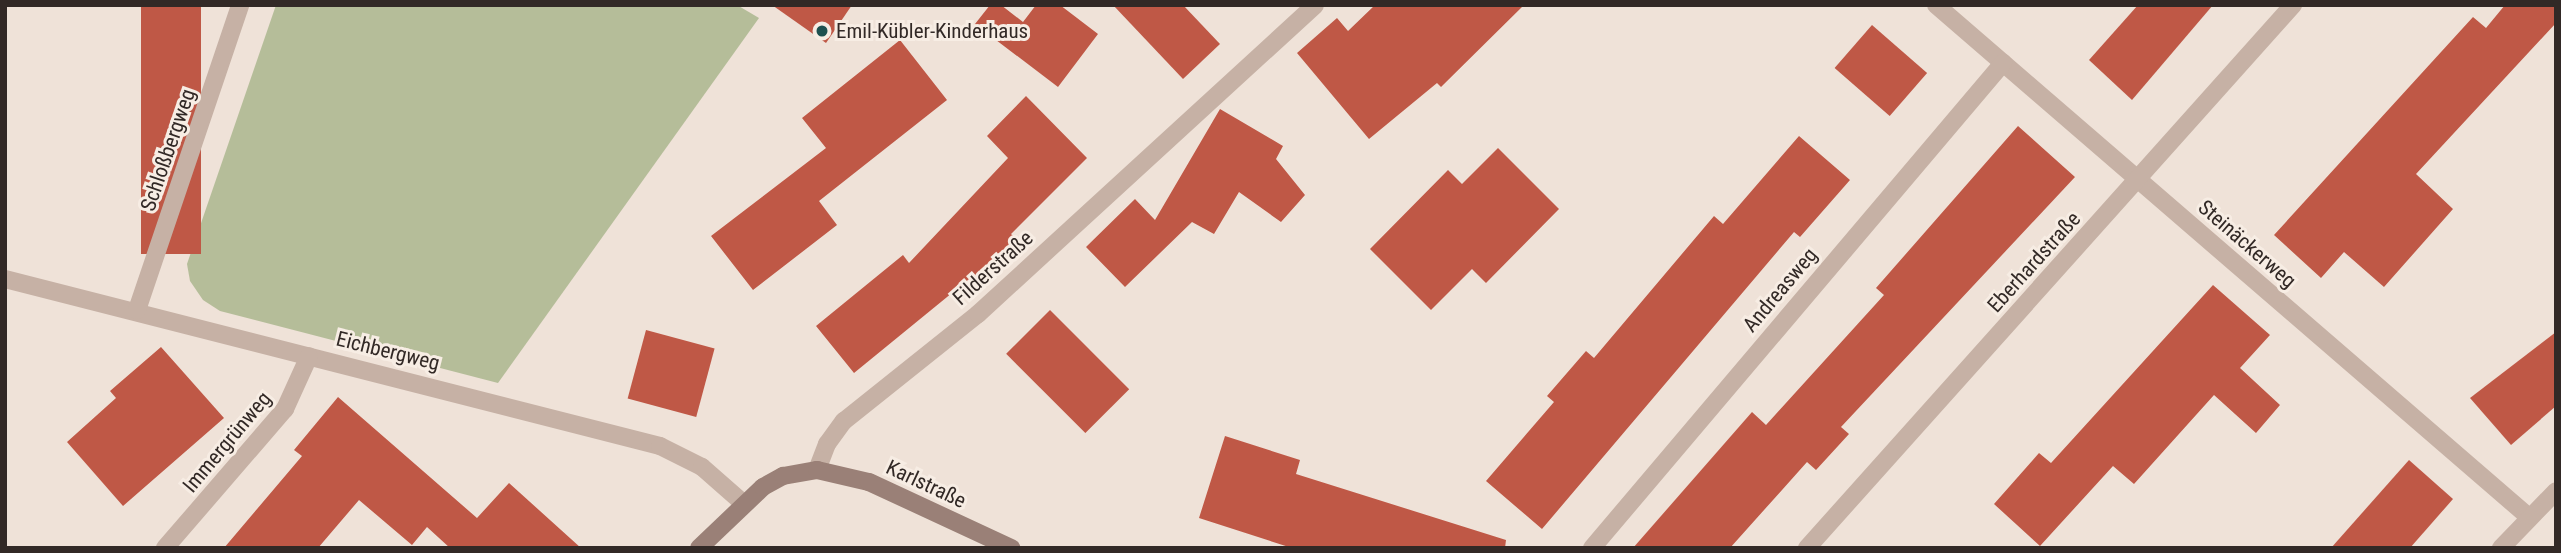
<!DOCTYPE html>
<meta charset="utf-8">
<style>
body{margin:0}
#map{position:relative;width:2561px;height:553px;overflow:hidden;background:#efe2d8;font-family:"Roboto Condensed",sans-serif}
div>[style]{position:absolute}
.green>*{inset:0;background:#b5bd99}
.building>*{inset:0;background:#bf5846;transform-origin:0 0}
.minor>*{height:18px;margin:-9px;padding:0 9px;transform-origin:9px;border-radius:9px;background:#c6b1a5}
.secondary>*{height:18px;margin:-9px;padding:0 9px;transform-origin:9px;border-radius:9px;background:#9a8077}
.dots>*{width:19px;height:19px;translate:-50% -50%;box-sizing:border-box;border:4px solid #f7ede4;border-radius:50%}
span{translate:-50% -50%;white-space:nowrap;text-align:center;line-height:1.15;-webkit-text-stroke:6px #f7ede4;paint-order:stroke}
.poi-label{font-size:21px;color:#322926}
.left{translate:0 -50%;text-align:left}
.street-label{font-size:21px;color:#322926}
.frame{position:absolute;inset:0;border:7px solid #322926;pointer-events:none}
</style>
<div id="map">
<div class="green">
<div style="clip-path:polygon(276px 5px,737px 5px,759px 18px,498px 383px,220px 311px,203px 300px,190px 281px,187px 264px)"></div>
</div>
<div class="building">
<div style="left:141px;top:5px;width:60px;height:249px"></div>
<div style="clip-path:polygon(772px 5px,852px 5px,826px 43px)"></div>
<div style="clip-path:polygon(990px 5px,1001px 5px,1023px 22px,1036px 5px,1060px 5px,1098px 34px,1058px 87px,975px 24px)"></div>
<div style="clip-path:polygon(1113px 5px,1183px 5px,1220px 44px,1183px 79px)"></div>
<div style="clip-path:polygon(1375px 5px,1524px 5px,1441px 87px,1437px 83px,1369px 139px,1297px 53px,1337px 18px,1348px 31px)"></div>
<div style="clip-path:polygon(2138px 5px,2213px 5px,2132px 100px,2089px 60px)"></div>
<div style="clip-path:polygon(2505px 5px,2556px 5px,2556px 23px,2416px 174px,2453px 209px,2384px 287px,2344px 252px,2321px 278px,2274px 235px,2473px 17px,2486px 28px)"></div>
<div style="left:1872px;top:25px;width:73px;height:57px;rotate:41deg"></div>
<div style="clip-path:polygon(900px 40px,947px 100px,819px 201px,837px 225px,753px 290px,711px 236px,826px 148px,802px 118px)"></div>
<div style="clip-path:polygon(1026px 96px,1087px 158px,1011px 234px,1015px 238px,977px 278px,974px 275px,854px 373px,816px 326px,903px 255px,909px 263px,1008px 158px,987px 136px)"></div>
<div style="clip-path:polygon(1220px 109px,1283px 146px,1276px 159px,1305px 195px,1281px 222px,1239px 192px,1214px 234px,1192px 222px,1125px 287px,1086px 247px,1135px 199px,1155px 220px)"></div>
<div style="clip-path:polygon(2018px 126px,2075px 177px,1841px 427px,1849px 434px,1816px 470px,1807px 462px,1730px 548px,1633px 548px,1752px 412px,1766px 425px,1884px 295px,1876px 288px)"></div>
<div style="clip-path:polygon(1799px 136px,1850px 180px,1800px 237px,1794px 232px,1542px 529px,1486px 481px,1554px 402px,1547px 396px,1586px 351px,1594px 358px,1714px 216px,1723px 224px)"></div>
<div style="clip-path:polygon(1498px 148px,1559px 209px,1486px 283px,1472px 269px,1431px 310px,1370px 249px,1448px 170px,1462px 184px)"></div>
<div style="clip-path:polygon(2213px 285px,2270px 335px,2240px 368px,2280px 405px,2256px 433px,2214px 395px,2134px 484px,2113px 466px,2040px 546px,1994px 504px,2039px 453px,2051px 463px)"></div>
<div style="left:1050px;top:310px;width:112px;height:62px;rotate:45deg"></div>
<div style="left:646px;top:330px;width:71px;height:71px;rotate:15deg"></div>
<div style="clip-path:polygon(2556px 332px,2556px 406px,2511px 445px,2470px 398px)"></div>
<div style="clip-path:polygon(161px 347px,224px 418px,123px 506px,67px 442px,116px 398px,110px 391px)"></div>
<div style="clip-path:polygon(338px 397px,477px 518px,509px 483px,581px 548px,450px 548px,427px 527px,412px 545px,359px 500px,318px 548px,224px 548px,302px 456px,294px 450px)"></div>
<div style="clip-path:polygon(1225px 436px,1300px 460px,1296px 474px,1506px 540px,1505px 548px,1292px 548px,1199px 518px)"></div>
<div style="clip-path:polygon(2409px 460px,2453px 499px,2410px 548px,2331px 548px)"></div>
</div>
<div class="minor">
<div style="left:1936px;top:5px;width:783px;rotate:40.81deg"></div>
<div style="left:5px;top:279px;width:676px;rotate:14.3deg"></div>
<div style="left:660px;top:446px;width:47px;rotate:26.6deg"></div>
<div style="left:702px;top:467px;width:55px;rotate:41.3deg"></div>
<div style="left:137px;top:310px;width:322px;rotate:-71.3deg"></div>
<div style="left:817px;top:470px;width:28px;rotate:-69deg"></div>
<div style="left:827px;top:444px;width:29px;rotate:-54deg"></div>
<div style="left:844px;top:421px;width:171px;rotate:-38.6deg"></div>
<div style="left:978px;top:314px;width:457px;rotate:-42.5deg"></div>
<div style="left:165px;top:548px;width:184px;rotate:-49.2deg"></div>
<div style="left:285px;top:409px;width:58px;rotate:-65.6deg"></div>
<div style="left:1592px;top:548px;width:636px;rotate:-49.72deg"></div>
<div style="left:1807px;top:548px;width:729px;rotate:-48.17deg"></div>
<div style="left:2501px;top:548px;width:79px;rotate:-46deg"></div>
</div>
<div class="secondary">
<div style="left:699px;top:548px;width:88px;rotate:-43.6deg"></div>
<div style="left:763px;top:487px;width:23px;rotate:-29deg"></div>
<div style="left:783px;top:476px;width:35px;rotate:-10deg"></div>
<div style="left:817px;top:470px;width:53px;rotate:13deg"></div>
<div style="left:869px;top:482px;width:157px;rotate:24.9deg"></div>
</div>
<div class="dots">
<div style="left:822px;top:31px;background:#1e5150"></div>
</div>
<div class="poi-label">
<span class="left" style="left:836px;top:31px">Emil-Kübler-Kinderhaus</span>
</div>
<div class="street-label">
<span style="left:168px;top:150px;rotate:-71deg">Schloßbergweg</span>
<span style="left:2247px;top:244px;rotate:41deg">Steinäckerweg</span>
<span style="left:2034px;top:262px;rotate:-48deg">Eberhardstraße</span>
<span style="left:993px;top:268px;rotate:-42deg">Filderstraße</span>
<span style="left:1780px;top:290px;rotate:-50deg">Andreasweg</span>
<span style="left:388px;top:351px;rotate:14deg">Eichbergweg</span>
<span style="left:227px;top:442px;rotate:-50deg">Immergrünweg</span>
<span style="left:926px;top:484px;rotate:25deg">Karlstraße</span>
</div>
<div class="frame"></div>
</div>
